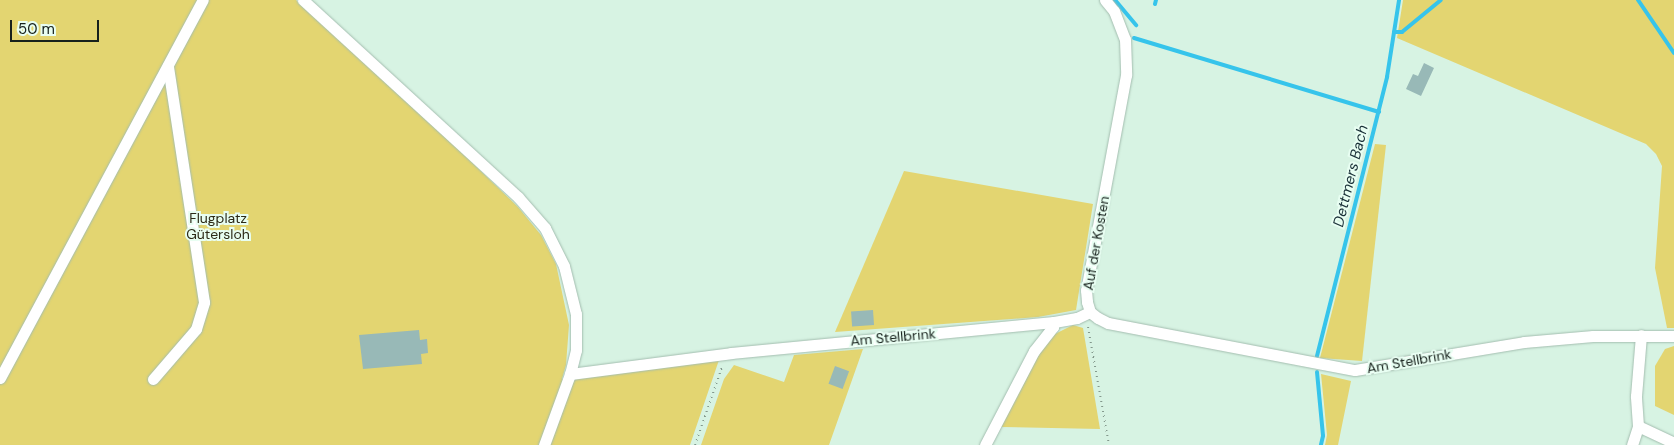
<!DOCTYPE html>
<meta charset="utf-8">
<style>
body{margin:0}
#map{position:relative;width:1674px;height:445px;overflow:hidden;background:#d7f3e3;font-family:"DM Sans",sans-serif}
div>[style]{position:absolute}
.green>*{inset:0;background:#e3d571}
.stream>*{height:4px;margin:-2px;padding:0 2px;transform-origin:2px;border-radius:2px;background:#36c4eb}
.building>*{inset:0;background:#98b9b7;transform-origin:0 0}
.path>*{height:2px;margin-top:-1px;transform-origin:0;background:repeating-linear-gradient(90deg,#83988c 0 1px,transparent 0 5px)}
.roads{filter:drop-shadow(0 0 1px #a3bdaf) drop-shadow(0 0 1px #a3bdaf)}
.minor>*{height:11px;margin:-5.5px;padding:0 5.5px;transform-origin:5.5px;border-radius:5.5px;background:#fff}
span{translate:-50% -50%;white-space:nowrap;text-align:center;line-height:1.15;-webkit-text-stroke:4px #e8fef2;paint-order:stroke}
.park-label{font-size:14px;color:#2c2a17}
.street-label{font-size:14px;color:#17211c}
.water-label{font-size:15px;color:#182f36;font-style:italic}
.scale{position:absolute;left:10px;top:20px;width:89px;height:22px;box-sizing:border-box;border:2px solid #17211c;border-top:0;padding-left:6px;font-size:15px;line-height:18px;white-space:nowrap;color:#17211c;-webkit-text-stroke:4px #e8fef2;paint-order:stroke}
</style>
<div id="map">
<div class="green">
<div style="clip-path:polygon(0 0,296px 0,458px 149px,518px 207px,541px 235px,556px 264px,569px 325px,566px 365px,562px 379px,719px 360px,690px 445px,0 445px)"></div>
<div style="clip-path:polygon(1403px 0,1674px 0,1674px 328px,1667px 328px,1655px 268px,1662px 166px,1656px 154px,1646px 144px,1397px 38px)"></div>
<div style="clip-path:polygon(1375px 144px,1386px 145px,1362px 361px,1320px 358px)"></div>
<div style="clip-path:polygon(904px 171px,1093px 204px,1076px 310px,1038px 317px,835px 332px)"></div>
<div style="clip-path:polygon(1073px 325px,1083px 328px,1100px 429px,1001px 427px,1038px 353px,1055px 334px)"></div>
<div style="clip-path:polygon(1674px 346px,1674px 415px,1655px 406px,1655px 366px,1665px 349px)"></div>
<div style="clip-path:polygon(863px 349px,829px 445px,701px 445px,724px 379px,734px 365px,784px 382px,794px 355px)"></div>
<div style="clip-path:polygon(1321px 374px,1351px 381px,1338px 445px,1325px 445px,1327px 435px)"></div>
</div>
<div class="stream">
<div style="left:1115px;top:0;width:33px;rotate:50deg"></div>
<div style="left:1638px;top:0;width:64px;rotate:55.8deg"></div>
<div style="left:1155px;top:4px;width:4px;rotate:-76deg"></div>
<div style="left:1394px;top:32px;width:8px"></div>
<div style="left:1402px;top:32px;width:50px;rotate:-39.4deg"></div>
<div style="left:1134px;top:38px;width:256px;rotate:16.8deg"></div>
<div style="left:1317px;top:356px;width:288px;rotate:-75.9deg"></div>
<div style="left:1387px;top:77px;width:78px;rotate:-81.1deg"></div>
<div style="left:1317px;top:372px;width:64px;rotate:84.6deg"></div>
<div style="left:1323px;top:436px;width:9px;rotate:103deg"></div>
</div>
<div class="building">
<div style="clip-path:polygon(1424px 63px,1434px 68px,1421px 96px,1406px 89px,1413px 74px,1418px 76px)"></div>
<div style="left:873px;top:310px;width:15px;height:22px;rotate:86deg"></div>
<div style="clip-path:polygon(419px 330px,420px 340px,427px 339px,428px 353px,421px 354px,422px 364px,363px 369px,359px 335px)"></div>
<div style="left:835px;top:366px;width:15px;height:19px;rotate:20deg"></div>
</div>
<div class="path">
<div style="left:1088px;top:327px;width:120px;rotate:79.9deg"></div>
<div style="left:695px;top:445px;width:83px;rotate:-70.9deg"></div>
</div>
<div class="roads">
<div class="minor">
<div style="left:303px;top:0;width:292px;rotate:42.5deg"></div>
<div style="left:518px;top:197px;width:41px;rotate:48.9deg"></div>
<div style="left:545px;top:228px;width:42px;rotate:63.4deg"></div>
<div style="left:564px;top:266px;width:49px;rotate:76deg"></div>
<div style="left:576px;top:314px;width:36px;rotate:90deg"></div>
<div style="left:576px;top:350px;width:25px;rotate:104deg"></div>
<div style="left:570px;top:374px;width:76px;rotate:110.1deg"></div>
<div style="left:1105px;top:0;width:14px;rotate:51deg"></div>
<div style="left:1114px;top:11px;width:30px;rotate:69deg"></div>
<div style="left:1125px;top:39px;width:36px;rotate:88deg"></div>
<div style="left:1126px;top:75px;width:219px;rotate:100.5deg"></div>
<div style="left:1086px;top:290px;width:12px;rotate:85deg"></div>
<div style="left:1087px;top:302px;width:10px;rotate:73deg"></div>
<div style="left:1090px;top:312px;width:10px;rotate:37deg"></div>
<div style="left:1098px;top:318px;width:11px;rotate:27deg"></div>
<div style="left:1108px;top:323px;width:251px;rotate:10.8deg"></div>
<div style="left:1355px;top:370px;width:171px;rotate:-9.4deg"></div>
<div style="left:1524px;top:342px;width:69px;rotate:-5deg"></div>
<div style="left:1593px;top:336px;width:81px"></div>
<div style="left:570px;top:374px;width:162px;rotate:-7.4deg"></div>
<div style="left:731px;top:353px;width:324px;rotate:-5.5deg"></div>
<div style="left:1054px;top:322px;width:23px;rotate:-10deg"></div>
<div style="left:1077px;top:318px;width:14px;rotate:-25deg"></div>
<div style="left:0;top:378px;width:429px;rotate:-61.8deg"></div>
<div style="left:153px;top:379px;width:66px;rotate:-49.3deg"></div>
<div style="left:196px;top:329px;width:28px;rotate:-73deg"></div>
<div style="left:204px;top:302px;width:239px;rotate:-98.7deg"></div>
<div style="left:1638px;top:426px;width:40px;rotate:25deg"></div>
<div style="left:985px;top:445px;width:106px;rotate:-62.5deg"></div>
<div style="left:1034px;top:351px;width:31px;rotate:-52deg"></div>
<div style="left:1053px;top:327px;width:5px;rotate:-79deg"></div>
<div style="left:1632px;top:445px;width:20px;rotate:-72deg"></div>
<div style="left:1638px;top:426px;width:30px;rotate:-94deg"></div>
<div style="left:1636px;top:396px;width:61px;rotate:-85.3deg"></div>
</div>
</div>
<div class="park-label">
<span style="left:218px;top:226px">Flugplatz<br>Gütersloh</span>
</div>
<div class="street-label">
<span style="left:1096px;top:243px;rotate:-80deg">Auf der Kosten</span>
<span style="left:893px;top:337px;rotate:-5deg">Am Stellbrink</span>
<span style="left:1409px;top:361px;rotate:-10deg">Am Stellbrink</span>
</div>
<div class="water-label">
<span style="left:1351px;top:176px;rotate:-76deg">Dettmers Bach</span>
</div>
<div class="scale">50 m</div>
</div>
